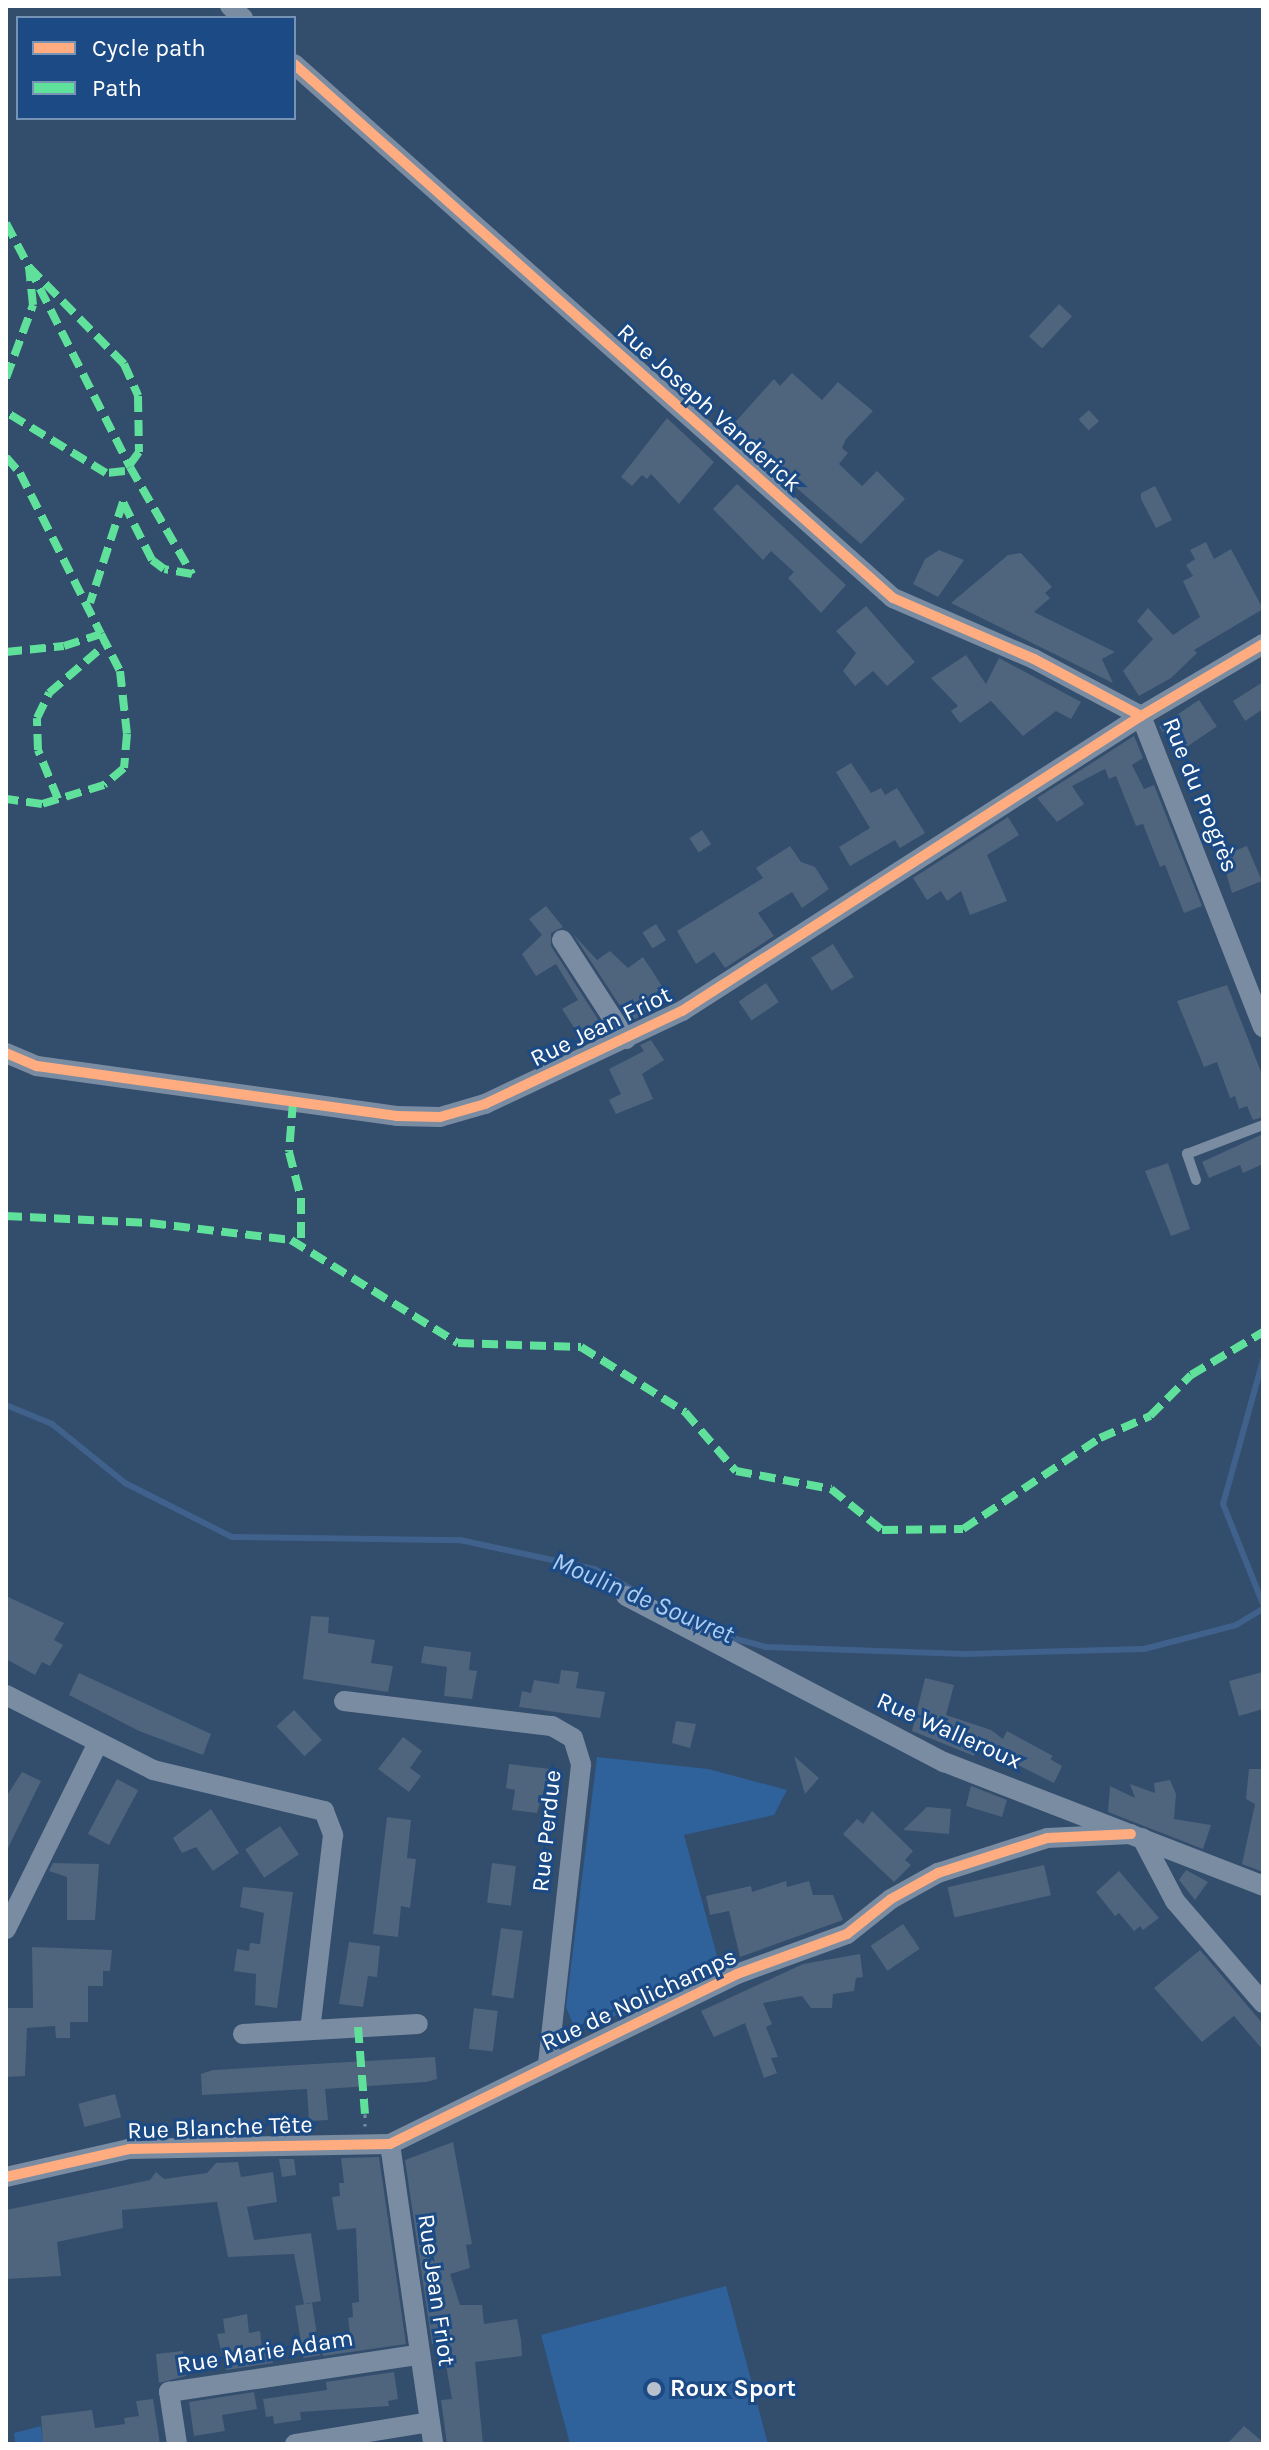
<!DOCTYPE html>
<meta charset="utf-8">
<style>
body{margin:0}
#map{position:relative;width:1269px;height:2450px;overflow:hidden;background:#334d6c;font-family:Karla,sans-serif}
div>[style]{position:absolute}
.green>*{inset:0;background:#2f619b}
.stream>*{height:6px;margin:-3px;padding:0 3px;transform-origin:3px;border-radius:3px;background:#3f618b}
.building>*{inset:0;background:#4f647d;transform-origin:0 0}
.path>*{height:3px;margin-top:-1.5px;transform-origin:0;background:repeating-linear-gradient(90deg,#7a8ca2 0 4px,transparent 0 10px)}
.service>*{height:10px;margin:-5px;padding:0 5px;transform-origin:5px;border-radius:5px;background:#7a8ca2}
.minor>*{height:20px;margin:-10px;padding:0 10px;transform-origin:10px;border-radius:10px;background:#7a8ca2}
.quiet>*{height:8px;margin-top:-4px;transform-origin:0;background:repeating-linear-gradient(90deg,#60e19b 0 16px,transparent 0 24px)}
.cycleway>*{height:10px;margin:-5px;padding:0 5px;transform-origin:5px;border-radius:5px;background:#ffac80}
.dots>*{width:22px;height:22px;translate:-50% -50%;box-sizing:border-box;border:4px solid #1b4a84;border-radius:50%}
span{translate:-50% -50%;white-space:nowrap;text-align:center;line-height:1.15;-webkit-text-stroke:6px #1b4a84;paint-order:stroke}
.street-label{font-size:24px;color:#fff}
.poi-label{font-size:24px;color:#fff;font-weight:700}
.left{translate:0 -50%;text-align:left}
.water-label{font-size:26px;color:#adcdf3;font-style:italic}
.frame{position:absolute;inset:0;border:8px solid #fff;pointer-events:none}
.legend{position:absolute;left:16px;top:16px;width:280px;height:104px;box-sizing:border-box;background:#1b4a84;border:2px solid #7692b5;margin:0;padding:10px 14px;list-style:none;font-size:24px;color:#fff}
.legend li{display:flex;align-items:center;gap:16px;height:40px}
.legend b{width:40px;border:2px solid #7692b5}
</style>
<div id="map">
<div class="green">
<div style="clip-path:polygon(597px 1757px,708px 1769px,787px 1790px,774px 1815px,684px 1835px,719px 1963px,591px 2028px,573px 2024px,566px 2007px)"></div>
<div style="clip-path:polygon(726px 2286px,768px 2444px,570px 2444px,541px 2335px)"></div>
<div style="clip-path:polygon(41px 2426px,43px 2442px,15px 2444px,14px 2433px)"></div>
</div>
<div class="stream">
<div style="left:1263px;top:1360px;width:149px;rotate:105.5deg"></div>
<div style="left:1223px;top:1504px;width:108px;rotate:68.2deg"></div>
<div style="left:6px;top:1405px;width:50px;rotate:22.4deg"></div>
<div style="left:52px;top:1424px;width:94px;rotate:38.9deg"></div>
<div style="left:125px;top:1483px;width:120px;rotate:26.8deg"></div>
<div style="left:232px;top:1537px;width:228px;rotate:0.8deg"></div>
<div style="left:460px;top:1540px;width:137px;rotate:12.2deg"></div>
<div style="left:594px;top:1569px;width:64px;rotate:27.8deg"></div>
<div style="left:721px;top:1635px;width:47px;rotate:14.9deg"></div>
<div style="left:766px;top:1647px;width:199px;rotate:2deg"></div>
<div style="left:965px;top:1654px;width:179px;rotate:-1.6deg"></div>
<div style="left:1144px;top:1649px;width:95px;rotate:-14.6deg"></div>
<div style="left:1236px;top:1625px;width:31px;rotate:-31deg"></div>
</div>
<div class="building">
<div style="left:1059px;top:304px;width:18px;height:44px;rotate:43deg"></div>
<div style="clip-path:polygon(792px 373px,822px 400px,838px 382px,873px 411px,846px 439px,842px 448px,848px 453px,839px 464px,862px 486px,877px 471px,905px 499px,861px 544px,729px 429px,774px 379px,780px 386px)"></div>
<div style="left:1089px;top:410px;width:15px;height:14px;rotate:48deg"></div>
<div style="clip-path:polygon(667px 418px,714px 462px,679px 504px,651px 474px,647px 479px,642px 475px,632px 486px,621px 477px)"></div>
<div style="clip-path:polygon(737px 484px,846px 585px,821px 613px,788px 578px,794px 572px,771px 551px,763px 560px,713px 509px)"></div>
<div style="clip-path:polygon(1155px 486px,1172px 520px,1156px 528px,1141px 499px,1141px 493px)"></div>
<div style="clip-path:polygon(1206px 542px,1214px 559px,1231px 549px,1263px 609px,1194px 650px,1197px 653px,1171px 678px,1139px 696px,1123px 671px,1153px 639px,1137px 621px,1148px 608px,1173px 635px,1200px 617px,1183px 581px,1193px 576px,1186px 565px,1195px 559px,1190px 550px)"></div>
<div style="clip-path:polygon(939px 550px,964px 560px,938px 597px,913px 584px,925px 559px)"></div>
<div style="clip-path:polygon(1021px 553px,1052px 587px,1045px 593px,1050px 598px,1034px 612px,1115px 652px,1102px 659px,1113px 683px,951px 603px,1008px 555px)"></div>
<div style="clip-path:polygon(866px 606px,915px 662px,887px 686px,873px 671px,855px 686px,843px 671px,856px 653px,836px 631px)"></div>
<div style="clip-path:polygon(966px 655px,986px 684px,999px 658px,1081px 702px,1071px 719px,1056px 711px,1023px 736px,991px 701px,960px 723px,951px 711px,958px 706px,931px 678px)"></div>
<div style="clip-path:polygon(1263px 682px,1263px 709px,1245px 721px,1233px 701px)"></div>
<div style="left:1199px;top:700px;width:32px;height:48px;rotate:56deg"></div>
<div style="clip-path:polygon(1134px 736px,1143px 758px,1132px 765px,1144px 789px,1154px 785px,1202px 906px,1184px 913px,1165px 865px,1160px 867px,1143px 824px,1136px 826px,1116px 776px,1109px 779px,1105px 769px,1072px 786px,1084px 804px,1057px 822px,1037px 798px)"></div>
<div style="clip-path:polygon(851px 763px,871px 793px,881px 788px,885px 795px,897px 788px,925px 833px,900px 848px,895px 840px,850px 866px,839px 847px,870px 828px,836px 772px)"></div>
<div style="clip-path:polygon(1008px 817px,1019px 835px,987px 855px,1007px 901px,970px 915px,961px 891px,947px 901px,941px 891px,927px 900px,913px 878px)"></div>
<div style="left:702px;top:830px;width:17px;height:15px;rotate:57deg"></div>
<div style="clip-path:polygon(790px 846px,801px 862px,815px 867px,829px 889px,802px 908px,792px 892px,758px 913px,774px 936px,725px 968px,714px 952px,696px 964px,677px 931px,763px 878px,756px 868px)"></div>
<div style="clip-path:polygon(1247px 846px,1262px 881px,1232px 893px,1221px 856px)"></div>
<div style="clip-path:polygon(546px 906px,563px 927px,551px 933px,551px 946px,606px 1032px,584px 1043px,562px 1009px,578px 1000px,556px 964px,536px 976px,522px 954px,542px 935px,529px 919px)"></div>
<div style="left:656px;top:924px;width:19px;height:16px;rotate:58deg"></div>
<div style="clip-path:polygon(573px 934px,597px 960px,610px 951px,628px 968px,643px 957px,662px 986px,655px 997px,661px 1006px,630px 1021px)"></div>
<div style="left:833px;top:944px;width:39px;height:26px;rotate:58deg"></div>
<div style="left:766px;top:983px;width:23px;height:33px;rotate:56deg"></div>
<div style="clip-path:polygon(1227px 985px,1263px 1077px,1263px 1117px,1253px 1120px,1247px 1106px,1239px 1109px,1235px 1096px,1230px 1098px,1217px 1062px,1204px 1067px,1177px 1001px)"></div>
<div style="clip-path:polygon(651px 1040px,664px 1060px,642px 1074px,653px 1099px,616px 1114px,609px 1100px,621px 1094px,609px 1069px,644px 1051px,640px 1045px)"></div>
<div style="clip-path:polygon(1263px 1134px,1263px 1164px,1243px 1173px,1240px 1165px,1209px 1178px,1202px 1162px)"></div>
<div style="clip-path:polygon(1168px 1163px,1190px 1229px,1171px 1236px,1145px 1171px)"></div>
<div style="clip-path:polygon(6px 1596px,64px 1623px,54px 1640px,63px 1645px,50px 1666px,42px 1662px,35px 1675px,6px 1659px)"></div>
<div style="clip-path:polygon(311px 1616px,329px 1617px,328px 1633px,375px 1640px,371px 1663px,393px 1666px,388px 1692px,303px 1679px)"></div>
<div style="clip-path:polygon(424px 1646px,471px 1652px,469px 1670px,477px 1671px,472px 1699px,444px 1696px,447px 1667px,421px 1663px)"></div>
<div style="clip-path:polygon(561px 1670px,579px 1672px,576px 1688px,605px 1692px,600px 1718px,519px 1707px,522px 1691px,531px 1693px,534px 1680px,559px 1684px)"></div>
<div style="clip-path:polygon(1263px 1672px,1263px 1709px,1239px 1716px,1229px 1681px)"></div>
<div style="clip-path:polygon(79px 1673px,211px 1734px,203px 1755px,139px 1731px,69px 1695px)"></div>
<div style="clip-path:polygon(925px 1678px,954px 1685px,946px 1715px,991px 1730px,1003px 1739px,1007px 1731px,1053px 1756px,1050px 1759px,1062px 1766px,1054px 1783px,978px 1745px,974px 1756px,912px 1731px)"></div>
<div style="left:294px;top:1710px;width:41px;height:24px;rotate:47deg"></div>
<div style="clip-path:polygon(676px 1721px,696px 1724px,690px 1748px,672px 1743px)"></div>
<div style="clip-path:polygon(403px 1737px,422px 1751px,410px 1768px,421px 1776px,409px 1792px,378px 1769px)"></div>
<div style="clip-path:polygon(794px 1756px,819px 1778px,805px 1794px)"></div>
<div style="clip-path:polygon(509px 1764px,550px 1769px,537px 1813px,512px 1810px,515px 1790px,506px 1788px)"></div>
<div style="clip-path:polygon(1249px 1769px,1263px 1769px,1263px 1872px,1242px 1864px,1255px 1804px,1246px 1799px)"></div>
<div style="clip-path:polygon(22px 1772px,41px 1781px,6px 1852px,6px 1797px)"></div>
<div style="left:117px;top:1779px;width:24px;height:62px;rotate:28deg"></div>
<div style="clip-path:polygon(1170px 1780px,1176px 1794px,1174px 1819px,1211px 1825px,1203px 1849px,1108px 1812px,1110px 1786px,1135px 1798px,1130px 1784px,1155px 1793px,1154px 1783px)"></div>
<div style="clip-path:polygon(971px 1786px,1007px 1800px,1002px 1817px,966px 1806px)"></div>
<div style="clip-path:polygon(927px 1807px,951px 1809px,949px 1834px,903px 1830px)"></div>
<div style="clip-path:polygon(211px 1809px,239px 1853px,213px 1871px,196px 1847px,182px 1853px,173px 1838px)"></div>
<div style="clip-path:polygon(872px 1811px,913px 1851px,905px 1860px,911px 1865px,894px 1882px,843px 1834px,857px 1819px,863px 1824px)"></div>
<div style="clip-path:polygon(387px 1817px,411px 1820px,407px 1858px,416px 1859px,410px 1908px,401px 1906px,398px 1937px,373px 1934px)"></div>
<div style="left:280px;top:1826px;width:34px;height:42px;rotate:56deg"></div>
<div style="clip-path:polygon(53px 1863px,99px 1864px,95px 1920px,67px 1920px,67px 1877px,49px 1871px)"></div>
<div style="left:492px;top:1863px;width:24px;height:40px;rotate:7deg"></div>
<div style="left:1044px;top:1865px;width:31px;height:99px;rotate:77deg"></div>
<div style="clip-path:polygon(1186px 1870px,1208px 1882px,1195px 1900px,1179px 1880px)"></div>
<div style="clip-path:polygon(1119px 1871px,1159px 1918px,1143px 1930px,1140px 1926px,1134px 1931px,1119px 1913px,1115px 1916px,1096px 1892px)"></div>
<div style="clip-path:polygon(786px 1881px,787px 1887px,809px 1881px,813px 1895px,833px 1895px,843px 1920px,740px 1957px,729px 1911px,710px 1915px,706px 1896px,751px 1886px,752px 1892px)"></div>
<div style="clip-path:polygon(243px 1887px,293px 1892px,277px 2008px,255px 2005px,256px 1974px,234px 1971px,237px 1949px,249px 1951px,250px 1943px,260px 1944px,264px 1913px,240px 1907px)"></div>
<div style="left:903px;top:1924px;width:30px;height:39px;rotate:56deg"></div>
<div style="left:501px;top:1928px;width:22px;height:68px;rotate:8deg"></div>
<div style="clip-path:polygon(349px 1942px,380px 1946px,377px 1977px,368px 1976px,363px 2007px,339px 2004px)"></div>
<div style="clip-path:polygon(32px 1947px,112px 1950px,110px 1971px,103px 1971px,103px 1986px,88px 1986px,88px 2022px,70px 2022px,70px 2038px,56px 2038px,55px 2026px,27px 2028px,25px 2076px,6px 2077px,6px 2008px,33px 2008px)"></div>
<div style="clip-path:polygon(1200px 1950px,1263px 2024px,1263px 2050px,1234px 2016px,1202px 2042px,1154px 1988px)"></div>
<div style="clip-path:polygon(860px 1954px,863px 1977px,856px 1978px,854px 1991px,833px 1994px,832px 2008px,811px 2008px,802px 1996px,763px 2003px,772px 2024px,766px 2027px,778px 2057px,771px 2058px,777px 2073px,764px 2078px,745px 2023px,714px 2037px,701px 2011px,803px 1964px)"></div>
<div style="left:474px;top:2008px;width:24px;height:41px;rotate:7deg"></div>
<div style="clip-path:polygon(435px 2057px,437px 2079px,426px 2082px,325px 2089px,328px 2120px,309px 2121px,307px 2089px,202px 2095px,201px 2074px,213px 2070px)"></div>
<div style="left:115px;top:2094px;width:24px;height:38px;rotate:75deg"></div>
<div style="clip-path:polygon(453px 2142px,472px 2244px,466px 2245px,470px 2268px,450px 2274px,460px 2305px,482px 2305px,484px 2324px,517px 2319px,521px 2340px,522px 2356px,475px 2362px,483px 2444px,447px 2444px,441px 2400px,452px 2399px,442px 2343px,432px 2344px,405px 2160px)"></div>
<div style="clip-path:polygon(379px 2157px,406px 2344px,323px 2356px,321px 2347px,351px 2343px,348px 2318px,353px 2317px,352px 2303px,359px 2302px,356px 2228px,337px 2230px,332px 2197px,340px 2196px,339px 2183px,344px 2183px,341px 2158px)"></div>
<div style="clip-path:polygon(279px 2159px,294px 2159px,296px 2175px,282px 2177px)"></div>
<div style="clip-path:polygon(238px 2162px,241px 2177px,273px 2172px,277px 2202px,247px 2207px,254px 2240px,311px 2233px,321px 2301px,304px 2304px,294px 2254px,228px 2257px,217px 2202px,122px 2210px,123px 2228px,57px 2242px,61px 2276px,6px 2279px,6px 2210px,150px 2180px,156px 2172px,164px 2179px,207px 2173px,216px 2163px)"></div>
<div style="left:312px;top:2303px;width:53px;height:17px;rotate:81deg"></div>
<div style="clip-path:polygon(247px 2314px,249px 2333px,260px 2331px,262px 2350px,271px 2349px,273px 2363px,226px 2370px,217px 2334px,225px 2333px,223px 2319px)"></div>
<div style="clip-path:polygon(183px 2351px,186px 2376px,159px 2383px,156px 2354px)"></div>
<div style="clip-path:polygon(394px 2372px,398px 2399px,388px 2401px,389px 2406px,300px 2412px,301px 2420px,274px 2424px,273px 2416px,266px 2417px,263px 2399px,327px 2390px,326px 2382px)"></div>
<div style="clip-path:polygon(254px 2392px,257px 2409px,222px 2415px,225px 2431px,194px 2436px,189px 2402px)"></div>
<div style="clip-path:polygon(153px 2399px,160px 2444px,43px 2444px,41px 2416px,92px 2410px,95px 2428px,125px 2424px,124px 2418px,139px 2416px,136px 2401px)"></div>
<div style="clip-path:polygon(1244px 2426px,1263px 2442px,1263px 2444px,1227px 2444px)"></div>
</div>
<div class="path">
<div style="left:365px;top:2114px;width:12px;rotate:90deg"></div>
</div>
<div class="service">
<div style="left:1196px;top:1180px;width:28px;rotate:-109deg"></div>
<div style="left:1187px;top:1154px;width:81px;rotate:-20.9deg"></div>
</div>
<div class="minor">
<div style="left:230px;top:6px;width:18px;rotate:43deg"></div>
<div style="left:294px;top:64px;width:802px;rotate:41.72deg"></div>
<div style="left:893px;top:598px;width:154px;rotate:23.4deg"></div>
<div style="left:1034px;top:659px;width:121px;rotate:28deg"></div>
<div style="left:1141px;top:716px;width:334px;rotate:68.6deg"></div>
<div style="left:562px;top:940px;width:118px;rotate:57.1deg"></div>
<div style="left:6px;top:1053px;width:34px;rotate:23deg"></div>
<div style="left:37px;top:1066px;width:363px;rotate:7.9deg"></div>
<div style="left:397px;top:1116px;width:43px;rotate:1.3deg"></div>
<div style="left:440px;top:1117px;width:47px;rotate:-16.1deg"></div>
<div style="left:485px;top:1104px;width:218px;rotate:-25.3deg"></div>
<div style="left:682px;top:1011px;width:546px;rotate:-32.73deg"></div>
<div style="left:1141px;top:716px;width:142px;rotate:-30.5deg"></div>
<div style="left:626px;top:1596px;width:359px;rotate:27.6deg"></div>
<div style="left:944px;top:1762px;width:342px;rotate:21.2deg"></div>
<div style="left:6px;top:1695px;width:165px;rotate:27deg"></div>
<div style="left:153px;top:1770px;width:176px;rotate:13.5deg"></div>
<div style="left:324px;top:1811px;width:26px;rotate:69deg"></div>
<div style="left:333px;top:1835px;width:196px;rotate:96.7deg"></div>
<div style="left:344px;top:1701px;width:209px;rotate:6.9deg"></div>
<div style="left:552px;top:1726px;width:24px;rotate:30deg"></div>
<div style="left:573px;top:1738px;width:28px;rotate:73deg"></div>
<div style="left:581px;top:1765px;width:303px;rotate:96.3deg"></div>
<div style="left:1142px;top:1838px;width:71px;rotate:62.4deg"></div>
<div style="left:1175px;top:1901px;width:135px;rotate:49.2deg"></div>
<div style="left:6px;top:1929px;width:205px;rotate:-63.7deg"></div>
<div style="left:243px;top:2034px;width:175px;rotate:-3.3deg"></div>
<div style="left:390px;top:2144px;width:303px;rotate:81.8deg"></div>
<div style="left:6px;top:2177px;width:126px;rotate:-12.8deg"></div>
<div style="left:129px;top:2149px;width:261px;rotate:-1.1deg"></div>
<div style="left:390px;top:2144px;width:386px;rotate:-26.1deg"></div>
<div style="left:737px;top:1974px;width:117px;rotate:-20deg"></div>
<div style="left:847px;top:1934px;width:56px;rotate:-38.5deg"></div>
<div style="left:891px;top:1899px;width:54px;rotate:-29deg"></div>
<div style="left:938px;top:1873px;width:114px;rotate:-17.8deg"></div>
<div style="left:1047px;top:1838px;width:84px;rotate:-2.7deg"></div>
<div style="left:177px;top:2444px;width:53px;rotate:-98.7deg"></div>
<div style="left:169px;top:2392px;width:252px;rotate:-8.5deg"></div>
<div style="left:295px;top:2444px;width:136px;rotate:-9.3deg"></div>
</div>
<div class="quiet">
<div style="left:6px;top:223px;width:50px;rotate:62.4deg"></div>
<div style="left:29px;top:267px;width:136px;rotate:45.6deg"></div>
<div style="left:124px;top:364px;width:35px;rotate:66deg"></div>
<div style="left:138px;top:396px;width:56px;rotate:89deg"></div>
<div style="left:139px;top:452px;width:24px;rotate:126deg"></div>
<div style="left:125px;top:471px;width:19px;rotate:174deg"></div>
<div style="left:106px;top:473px;width:117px;rotate:-148.6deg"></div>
<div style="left:6px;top:378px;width:78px;rotate:-69.7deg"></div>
<div style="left:33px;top:305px;width:38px;rotate:-96deg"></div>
<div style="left:29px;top:267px;width:224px;rotate:63.2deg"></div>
<div style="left:130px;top:467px;width:124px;rotate:59.9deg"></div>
<div style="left:192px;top:574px;width:28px;rotate:-170deg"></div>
<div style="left:164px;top:569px;width:15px;rotate:-143deg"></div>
<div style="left:152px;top:560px;width:65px;rotate:-116.6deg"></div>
<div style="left:123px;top:502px;width:106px;rotate:108.1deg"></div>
<div style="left:6px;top:457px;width:21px;rotate:49deg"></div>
<div style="left:20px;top:473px;width:180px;rotate:63.3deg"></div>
<div style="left:6px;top:652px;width:58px;rotate:-5.9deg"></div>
<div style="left:64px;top:646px;width:39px;rotate:-18deg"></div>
<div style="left:101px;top:634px;width:42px;rotate:62.8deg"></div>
<div style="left:120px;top:671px;width:63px;rotate:83.7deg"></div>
<div style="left:127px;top:734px;width:34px;rotate:95deg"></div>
<div style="left:124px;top:768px;width:26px;rotate:140deg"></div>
<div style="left:104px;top:785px;width:65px;rotate:163deg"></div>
<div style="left:42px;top:804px;width:36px;rotate:-172deg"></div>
<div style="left:58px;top:799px;width:53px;rotate:-112.2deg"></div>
<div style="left:38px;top:750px;width:32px;rotate:-92deg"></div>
<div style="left:37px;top:718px;width:28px;rotate:-64deg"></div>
<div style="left:49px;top:693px;width:75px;rotate:-40.7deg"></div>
<div style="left:293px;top:1102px;width:50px;rotate:94.6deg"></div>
<div style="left:289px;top:1152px;width:48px;rotate:75.4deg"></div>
<div style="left:301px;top:1198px;width:48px;rotate:90deg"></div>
<div style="left:6px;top:1216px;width:144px;rotate:2.8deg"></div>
<div style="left:150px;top:1223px;width:142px;rotate:6.9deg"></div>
<div style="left:291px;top:1240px;width:196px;rotate:31.7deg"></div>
<div style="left:458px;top:1343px;width:123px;rotate:1.9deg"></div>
<div style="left:581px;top:1347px;width:123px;rotate:32deg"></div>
<div style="left:685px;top:1412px;width:78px;rotate:49.2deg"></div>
<div style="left:736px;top:1471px;width:97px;rotate:10.7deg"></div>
<div style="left:831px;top:1489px;width:65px;rotate:38.8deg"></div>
<div style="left:882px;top:1530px;width:81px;rotate:-0.7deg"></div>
<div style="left:963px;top:1529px;width:164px;rotate:-33.6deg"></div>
<div style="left:1100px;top:1438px;width:55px;rotate:-23.7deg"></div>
<div style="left:1150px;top:1416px;width:58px;rotate:-45deg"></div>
<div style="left:1191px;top:1375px;width:84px;rotate:-30.8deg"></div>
<div style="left:358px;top:2027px;width:87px;rotate:85.4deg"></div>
</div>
<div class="cycleway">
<div style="left:294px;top:64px;width:802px;rotate:41.72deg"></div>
<div style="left:893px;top:598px;width:154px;rotate:23.4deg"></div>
<div style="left:1034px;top:659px;width:121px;rotate:28deg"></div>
<div style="left:6px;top:1053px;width:34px;rotate:23deg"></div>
<div style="left:37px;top:1066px;width:363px;rotate:7.9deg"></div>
<div style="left:397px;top:1116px;width:43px;rotate:1.3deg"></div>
<div style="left:440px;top:1117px;width:47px;rotate:-16.1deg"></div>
<div style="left:485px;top:1104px;width:218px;rotate:-25.3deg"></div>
<div style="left:682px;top:1011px;width:546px;rotate:-32.73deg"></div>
<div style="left:1141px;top:716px;width:142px;rotate:-30.5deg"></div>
<div style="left:6px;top:2177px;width:126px;rotate:-12.8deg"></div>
<div style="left:129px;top:2149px;width:261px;rotate:-1.1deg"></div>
<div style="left:390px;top:2144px;width:386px;rotate:-26.1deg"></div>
<div style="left:737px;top:1974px;width:117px;rotate:-20deg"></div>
<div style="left:847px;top:1934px;width:56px;rotate:-38.5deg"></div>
<div style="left:891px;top:1899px;width:54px;rotate:-29deg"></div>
<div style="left:938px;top:1873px;width:114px;rotate:-17.8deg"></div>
<div style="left:1047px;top:1838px;width:84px;rotate:-2.7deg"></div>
</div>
<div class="dots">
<div style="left:654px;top:2389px;background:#b8c1cc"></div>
</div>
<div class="street-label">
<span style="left:709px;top:408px;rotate:42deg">Rue Joseph Vanderick</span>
<span style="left:1200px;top:795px;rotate:68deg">Rue du Progrès</span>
<span style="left:601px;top:1027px;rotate:-26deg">Rue Jean Friot</span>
<span style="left:949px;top:1731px;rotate:24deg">Rue Walleroux</span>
<span style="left:547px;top:1831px;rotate:-84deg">Rue Perdue</span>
<span style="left:639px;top:2000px;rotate:-25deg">Rue de Nolichamps</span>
<span style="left:220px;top:2128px;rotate:-2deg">Rue Blanche Tête</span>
<span style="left:436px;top:2290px;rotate:82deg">Rue Jean Friot</span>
<span style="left:265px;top:2352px;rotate:-9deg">Rue Marie Adam</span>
</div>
<div class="poi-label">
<span class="left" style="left:670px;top:2389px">Roux Sport</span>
</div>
<div class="water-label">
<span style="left:643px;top:1598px;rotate:23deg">Moulin de Souvret</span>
</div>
<div class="frame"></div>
<ul class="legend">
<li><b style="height:10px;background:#ffac80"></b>Cycle path</li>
<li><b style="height:10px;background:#60e19b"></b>Path</li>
</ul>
</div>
